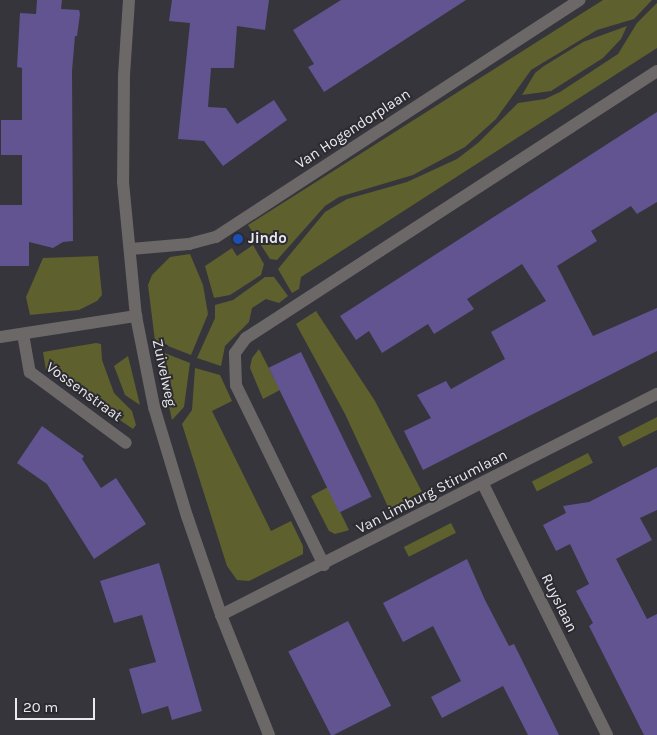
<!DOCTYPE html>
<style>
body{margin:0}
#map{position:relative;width:657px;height:735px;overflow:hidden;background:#36353b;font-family:Karla,sans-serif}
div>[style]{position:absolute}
.green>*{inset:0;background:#5e602d;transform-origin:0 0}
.building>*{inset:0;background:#615491;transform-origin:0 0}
.minor>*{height:12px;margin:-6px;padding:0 6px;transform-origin:6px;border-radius:6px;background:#6c6868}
.dots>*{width:14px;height:14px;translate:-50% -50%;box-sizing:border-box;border:2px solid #2c2b31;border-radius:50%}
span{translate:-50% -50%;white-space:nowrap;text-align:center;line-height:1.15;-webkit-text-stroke:4px #2c2b31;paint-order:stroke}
.street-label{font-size:15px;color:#eae9ed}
.poi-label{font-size:15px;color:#eae9ed;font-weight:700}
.left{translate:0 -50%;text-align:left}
.scale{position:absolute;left:15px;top:698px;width:80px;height:22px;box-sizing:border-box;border:2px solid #eae9ed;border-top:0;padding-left:6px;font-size:15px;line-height:18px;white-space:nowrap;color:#eae9ed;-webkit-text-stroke:4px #2c2b31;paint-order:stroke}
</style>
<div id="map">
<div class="green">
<div style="clip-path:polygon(603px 0,652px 0,634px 19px,597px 30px,531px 70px,496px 119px,465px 147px,413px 175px,339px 197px,325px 206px,277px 260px,270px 259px,248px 225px)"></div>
<div style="clip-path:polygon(657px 3px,657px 48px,301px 277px,299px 289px,292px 293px,278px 269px,325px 212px,347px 199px,407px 182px,457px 159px,478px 143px,518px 103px,545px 99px,560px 92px,618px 54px,637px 23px)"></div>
<div style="clip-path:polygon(627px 26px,621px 39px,603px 58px,551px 91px,522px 95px,535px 73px,544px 66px,583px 42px)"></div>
<div style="clip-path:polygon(253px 245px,264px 264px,261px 275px,230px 295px,214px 298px,205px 266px,232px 248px,237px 256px)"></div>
<div style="clip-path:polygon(190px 254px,203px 285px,208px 314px,191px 355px,155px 341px,148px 285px,152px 275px,170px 257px)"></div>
<div style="clip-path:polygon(98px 256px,102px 295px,97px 301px,79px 310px,30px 315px,26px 297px,43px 258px)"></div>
<div style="clip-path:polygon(265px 277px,274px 277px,288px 296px,279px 303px,266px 299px,252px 308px,249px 322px,225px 346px,221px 366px,197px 358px,215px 318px,215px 305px,233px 300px)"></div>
<div style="clip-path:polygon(316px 311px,375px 401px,422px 492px,389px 509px,345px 414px,296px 324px)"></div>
<div style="clip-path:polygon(96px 343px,101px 344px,102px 360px,114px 393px,132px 411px,136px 425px,133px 429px,46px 370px,43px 352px)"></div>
<div style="clip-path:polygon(259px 349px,280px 390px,263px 399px,250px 368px,252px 358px)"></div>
<div style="clip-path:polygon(157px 350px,190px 363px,184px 407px,172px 420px)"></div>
<div style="clip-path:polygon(128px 356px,140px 405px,125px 395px,114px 366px)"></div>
<div style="clip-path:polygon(195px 368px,220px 375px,232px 401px,212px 411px,271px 531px,291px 521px,303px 546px,303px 554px,249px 581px,237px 580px,227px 566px,182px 424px,192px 410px)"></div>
<div style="clip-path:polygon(657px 417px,657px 430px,623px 447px,618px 437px)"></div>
<div style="left:588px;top:453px;width:11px;height:63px;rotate:63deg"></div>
<div style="clip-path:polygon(328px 487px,349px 530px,346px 531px,335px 534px,329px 531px,311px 496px)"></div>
<div style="left:451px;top:523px;width:11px;height:53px;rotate:63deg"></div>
</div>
<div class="building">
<div style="clip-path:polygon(37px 0,62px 0,61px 9px,79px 10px,80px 14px,77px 36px,75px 36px,72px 71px,73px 241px,63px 242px,53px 248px,29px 242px,29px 266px,0 266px,0 205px,22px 205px,22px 155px,1px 155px,1px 120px,22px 120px,22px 68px,17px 67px,20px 13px,36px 14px)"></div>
<div style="clip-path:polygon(172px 0,269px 0,265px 30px,237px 26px,234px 68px,211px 68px,208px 107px,226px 108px,237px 124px,274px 100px,287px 120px,223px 166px,204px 141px,178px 139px,190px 23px,169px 21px)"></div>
<div style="clip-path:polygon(341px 0,466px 0,324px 92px,308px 67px,314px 64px,293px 30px)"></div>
<div style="clip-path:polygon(657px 112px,657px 202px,637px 214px,631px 206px,591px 231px,597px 241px,557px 266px,593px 336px,657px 308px,657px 351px,423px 470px,404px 431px,431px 418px,417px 395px,446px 381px,451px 389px,505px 359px,491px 332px,546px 301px,522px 264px,467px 299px,474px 309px,434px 334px,428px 324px,382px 353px,369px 331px,356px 340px,340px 316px)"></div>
<div style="left:301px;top:352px;width:161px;height:36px;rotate:64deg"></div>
<div style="clip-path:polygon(42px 426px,84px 456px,82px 459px,101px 488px,116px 478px,146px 524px,94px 559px,47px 484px,17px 463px)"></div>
<div style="clip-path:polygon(657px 467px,657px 510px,640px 518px,652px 540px,616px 559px,647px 619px,657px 614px,657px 735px,644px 735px,589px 626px,593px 623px,576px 591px,589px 584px,570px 544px,556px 551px,543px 525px,566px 513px,563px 506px,589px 502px)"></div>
<div style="clip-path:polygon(467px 559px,485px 600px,509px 646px,514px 644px,559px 735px,528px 735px,503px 686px,442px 718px,431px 697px,461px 681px,433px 626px,403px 642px,383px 603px)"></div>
<div style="clip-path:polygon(159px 563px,202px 711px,172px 720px,168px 706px,142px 714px,129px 669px,156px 662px,142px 615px,114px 623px,100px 581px)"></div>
<div style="left:348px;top:621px;width:95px;height:67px;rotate:63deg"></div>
</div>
<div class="minor">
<div style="left:129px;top:0;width:76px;rotate:93.8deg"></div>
<div style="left:124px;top:76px;width:106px;rotate:90.5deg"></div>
<div style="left:123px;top:182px;width:135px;rotate:84.5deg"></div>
<div style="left:136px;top:316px;width:93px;rotate:78.8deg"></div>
<div style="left:154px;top:407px;width:114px;rotate:73.2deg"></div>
<div style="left:187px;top:516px;width:105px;rotate:71deg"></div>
<div style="left:221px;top:615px;width:129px;rotate:68.2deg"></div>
<div style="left:131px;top:249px;width:58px;rotate:-4.9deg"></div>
<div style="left:189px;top:244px;width:28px;rotate:-15deg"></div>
<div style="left:216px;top:237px;width:434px;rotate:-33.1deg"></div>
<div style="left:23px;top:334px;width:39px;rotate:80deg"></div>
<div style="left:30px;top:372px;width:119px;rotate:36.5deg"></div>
<div style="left:0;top:337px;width:138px;rotate:-8.8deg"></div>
<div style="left:483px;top:484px;width:280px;rotate:63.7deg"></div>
<div style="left:324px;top:565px;width:200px;rotate:-116.1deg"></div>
<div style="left:236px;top:385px;width:32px;rotate:-92deg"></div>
<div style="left:235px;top:353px;width:19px;rotate:-54deg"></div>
<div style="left:246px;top:338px;width:490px;rotate:-33deg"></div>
<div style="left:221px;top:615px;width:489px;rotate:-26.9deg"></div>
</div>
<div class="dots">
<div style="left:238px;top:239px;background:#1a4fb4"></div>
</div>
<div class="street-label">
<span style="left:353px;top:129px;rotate:-33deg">Van Hogendorplaan</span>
<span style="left:164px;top:373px;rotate:78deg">Zuivelweg</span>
<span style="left:84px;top:392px;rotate:36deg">Vossenstraat</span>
<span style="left:432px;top:492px;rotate:-27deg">Van Limburg Stirumlaan</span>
<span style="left:559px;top:603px;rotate:64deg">Ruyslaan</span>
</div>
<div class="poi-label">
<span class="left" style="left:248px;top:239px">Jindo</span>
</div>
<div class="scale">20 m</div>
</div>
